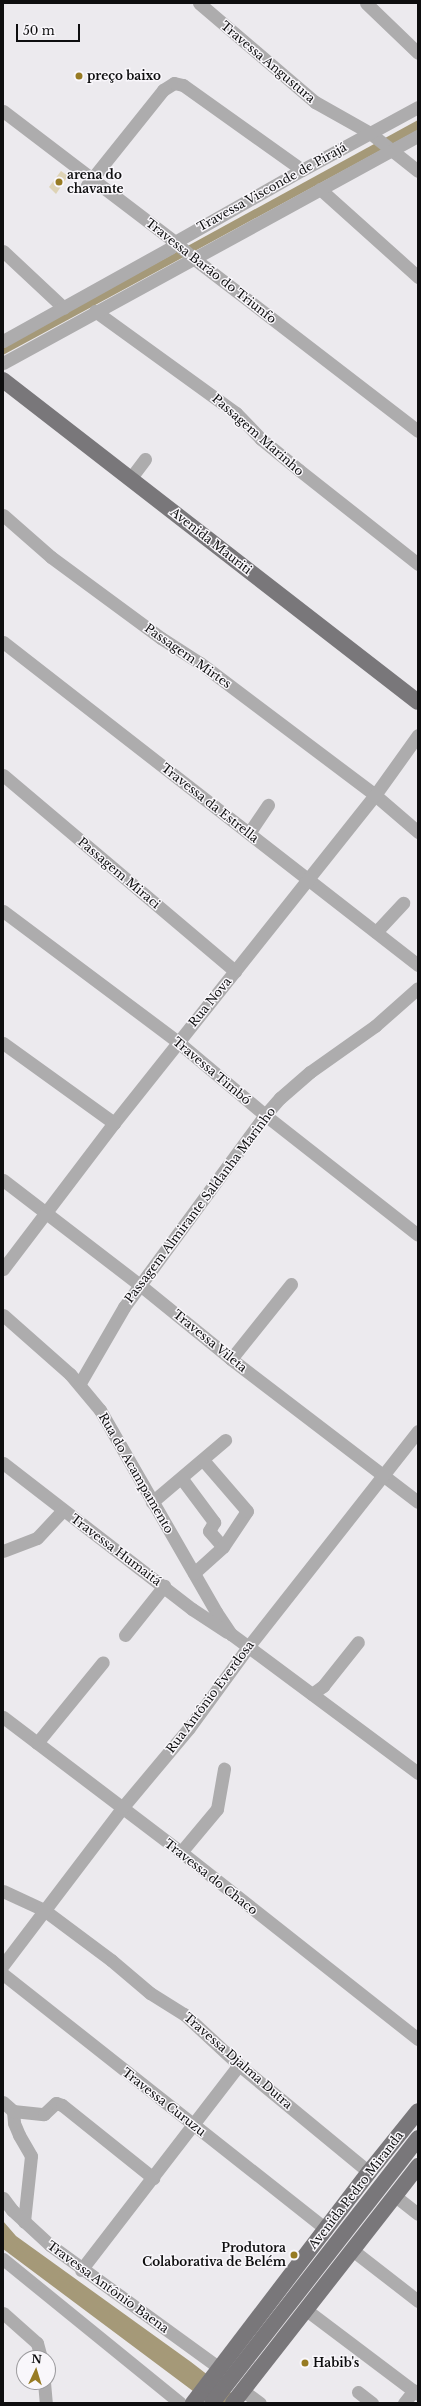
<!DOCTYPE html>
<meta charset="utf-8">
<style>
body{margin:0}
#map{position:relative;width:421px;height:2406px;overflow:hidden;background:#eceaee;font-family:"Libre Baskerville",serif}
div>[style]{position:absolute}
.green>*{inset:0;background:#ded3b5}
.water>*{inset:0;background:#a59978}
.minor>*{height:13px;margin:-6.5px;padding:0 6.5px;transform-origin:6.5px;border-radius:6.5px;background:#adacad}
.major>*{height:16px;margin:-8px;padding:0 8px;transform-origin:8px;border-radius:8px;background:#79777a}
.dots>*{width:11px;height:11px;translate:-50% -50%;box-sizing:border-box;border:2px solid #f9f7fb;border-radius:50%}
span{translate:-50% -50%;white-space:nowrap;text-align:center;line-height:1.15;-webkit-text-stroke:3px #f9f7fb;paint-order:stroke}
.street-label{font-size:12px;color:#0e0e0f}
.poi-label{font-size:12px;color:#0e0e0f;font-weight:700}
.left{translate:0 -50%;text-align:left}
.right{translate:-100% -50%;text-align:right}
.frame{position:absolute;inset:0;border:4px solid #0e0e0f;pointer-events:none}
.north{position:absolute;left:16px;top:2350px;width:40px;height:40px;box-sizing:border-box;background:#f9f7fb;border:1px solid #9b9a9d;border-radius:50%;rotate:4deg;font-size:11px;font-weight:700;line-height:16px;text-align:center;color:#0e0e0f}
.north::after{content:'';display:block;margin:auto;width:14px;height:18px;background:#977b23;clip-path:polygon(50% 0,100% 100%,50% 72%,0 100%)}
.scale{position:absolute;left:16px;top:24px;width:64px;height:18px;box-sizing:border-box;border:2px solid #0e0e0f;border-top:0;padding-left:5px;font-size:12px;line-height:14px;white-space:nowrap;color:#0e0e0f;-webkit-text-stroke:3px #f9f7fb;paint-order:stroke}
</style>
<div id="map">
<div class="green">
<div style="clip-path:polygon(61px 171px,68px 176px,56px 194px,49px 187px)"></div>
</div>
<div class="water">
<div style="clip-path:polygon(418px 120px,418px 130px,3px 355px,3px 347px)"></div>
<div style="clip-path:polygon(3px 2221px,16px 2236px,191px 2362px,244px 2403px,209px 2403px,3px 2249px)"></div>
</div>
<div class="minor">
<div style="left:199px;top:3px;width:153px;rotate:40.5deg"></div>
<div style="left:315px;top:102px;width:63px;rotate:29.4deg"></div>
<div style="left:370px;top:133px;width:61px;rotate:38.4deg"></div>
<div style="left:366px;top:3px;width:72px;rotate:43.9deg"></div>
<div style="left:3px;top:111px;width:216px;rotate:37.3deg"></div>
<div style="left:175px;top:242px;width:23px;rotate:41deg"></div>
<div style="left:192px;top:257px;width:285px;rotate:37.6deg"></div>
<div style="left:87px;top:185px;width:122px;rotate:-51.3deg"></div>
<div style="left:163px;top:90px;width:13px;rotate:-32deg"></div>
<div style="left:174px;top:83px;width:9px;rotate:13deg"></div>
<div style="left:183px;top:85px;width:146px;rotate:35.5deg"></div>
<div style="left:320px;top:189px;width:132px;rotate:41.9deg"></div>
<div style="left:3px;top:251px;width:83px;rotate:43.1deg"></div>
<div style="left:95px;top:311px;width:174px;rotate:35.9deg"></div>
<div style="left:236px;top:413px;width:36px;rotate:46deg"></div>
<div style="left:261px;top:439px;width:49px;rotate:39.2deg"></div>
<div style="left:299px;top:470px;width:152px;rotate:38.3deg"></div>
<div style="left:3px;top:341px;width:191px;rotate:-29.1deg"></div>
<div style="left:170px;top:248px;width:8px;rotate:-50deg"></div>
<div style="left:175px;top:242px;width:146px;rotate:-29.6deg"></div>
<div style="left:302px;top:170px;width:132px;rotate:-28.5deg"></div>
<div style="left:3px;top:363px;width:473px;rotate:-28.7deg"></div>
<div style="left:130px;top:479px;width:25px;rotate:-53deg"></div>
<div style="left:3px;top:515px;width:64px;rotate:41.2deg"></div>
<div style="left:51px;top:557px;width:137px;rotate:36.4deg"></div>
<div style="left:161px;top:638px;width:46px;rotate:32.7deg"></div>
<div style="left:200px;top:663px;width:219px;rotate:37deg"></div>
<div style="left:375px;top:795px;width:57px;rotate:40.7deg"></div>
<div style="left:3px;top:642px;width:526px;rotate:37.89deg"></div>
<div style="left:3px;top:775px;width:304px;rotate:40.2deg"></div>
<div style="left:249px;top:833px;width:34px;rotate:-56deg"></div>
<div style="left:3px;top:911px;width:219px;rotate:36.8deg"></div>
<div style="left:178px;top:1042px;width:114px;rotate:40deg"></div>
<div style="left:265px;top:1115px;width:194px;rotate:38.1deg"></div>
<div style="left:376px;top:932px;width:40px;rotate:-47deg"></div>
<div style="left:3px;top:1043px;width:137px;rotate:35.8deg"></div>
<div style="left:3px;top:1180px;width:173px;rotate:37.5deg"></div>
<div style="left:140px;top:1285px;width:117px;rotate:39.1deg"></div>
<div style="left:231px;top:1359px;width:235px;rotate:37.4deg"></div>
<div style="left:3px;top:1269px;width:183px;rotate:-52.8deg"></div>
<div style="left:114px;top:1123px;width:419px;rotate:-51.5deg"></div>
<div style="left:375px;top:795px;width:74px;rotate:-54.4deg"></div>
<div style="left:3px;top:1315px;width:89px;rotate:41.4deg"></div>
<div style="left:70px;top:1374px;width:47px;rotate:50.2deg"></div>
<div style="left:100px;top:1410px;width:233px;rotate:60.1deg"></div>
<div style="left:216px;top:1612px;width:27px;rotate:56deg"></div>
<div style="left:231px;top:1634px;width:233px;rotate:36.6deg"></div>
<div style="left:231px;top:1359px;width:96px;rotate:-51.3deg"></div>
<div style="left:80px;top:1383px;width:88px;rotate:-59.9deg"></div>
<div style="left:124px;top:1307px;width:238px;rotate:-53.7deg"></div>
<div style="left:265px;top:1115px;width:23px;rotate:-49deg"></div>
<div style="left:280px;top:1098px;width:40px;rotate:-41deg"></div>
<div style="left:310px;top:1072px;width:80px;rotate:-35.3deg"></div>
<div style="left:375px;top:1026px;width:57px;rotate:-41.5deg"></div>
<div style="left:3px;top:1463px;width:239px;rotate:37.7deg"></div>
<div style="left:192px;top:1609px;width:42px;rotate:33.3deg"></div>
<div style="left:182px;top:1479px;width:54px;rotate:53.3deg"></div>
<div style="left:214px;top:1522px;width:10px;rotate:119deg"></div>
<div style="left:209px;top:1531px;width:21px;rotate:49deg"></div>
<div style="left:152px;top:1502px;width:96px;rotate:-40.3deg"></div>
<div style="left:3px;top:1551px;width:36px;rotate:-21deg"></div>
<div style="left:37px;top:1538px;width:38px;rotate:-47deg"></div>
<div style="left:194px;top:1573px;width:39px;rotate:-42deg"></div>
<div style="left:223px;top:1547px;width:43px;rotate:-56.3deg"></div>
<div style="left:247px;top:1511px;width:67px;rotate:-130.8deg"></div>
<div style="left:125px;top:1635px;width:63px;rotate:-51.5deg"></div>
<div style="left:312px;top:1694px;width:14px;rotate:-36deg"></div>
<div style="left:323px;top:1686px;width:56px;rotate:-51.5deg"></div>
<div style="left:3px;top:1717px;width:223px;rotate:37.2deg"></div>
<div style="left:181px;top:1852px;width:302px;rotate:38.3deg"></div>
<div style="left:37px;top:1743px;width:104px;rotate:-50.8deg"></div>
<div style="left:181px;top:1852px;width:56px;rotate:-50.1deg"></div>
<div style="left:217px;top:1809px;width:41px;rotate:-80.1deg"></div>
<div style="left:3px;top:1891px;width:45px;rotate:24.9deg"></div>
<div style="left:44px;top:1910px;width:84px;rotate:36.7deg"></div>
<div style="left:111px;top:1960px;width:51px;rotate:40.2deg"></div>
<div style="left:150px;top:1993px;width:40px;rotate:32deg"></div>
<div style="left:184px;top:2014px;width:75px;rotate:42.8deg"></div>
<div style="left:239px;top:2065px;width:168px;rotate:39.5deg"></div>
<div style="left:3px;top:1965px;width:197px;rotate:-52.8deg"></div>
<div style="left:122px;top:1808px;width:104px;rotate:-50.1deg"></div>
<div style="left:189px;top:1728px;width:100px;rotate:-53.9deg"></div>
<div style="left:248px;top:1647px;width:275px;rotate:-51.8deg"></div>
<div style="left:3px;top:1974px;width:412px;rotate:38.3deg"></div>
<div style="left:3px;top:2102px;width:13px;rotate:42deg"></div>
<div style="left:13px;top:2111px;width:12px;rotate:85deg"></div>
<div style="left:14px;top:2123px;width:13px;rotate:67deg"></div>
<div style="left:19px;top:2135px;width:24px;rotate:60deg"></div>
<div style="left:31px;top:2156px;width:66px;rotate:96.1deg"></div>
<div style="left:13px;top:2111px;width:31px;rotate:6deg"></div>
<div style="left:44px;top:2114px;width:16px;rotate:-43deg"></div>
<div style="left:56px;top:2103px;width:6px;rotate:18deg"></div>
<div style="left:62px;top:2105px;width:117px;rotate:38.7deg"></div>
<div style="left:395px;top:2196px;width:29px;rotate:38deg"></div>
<div style="left:3px;top:2198px;width:15px;rotate:53deg"></div>
<div style="left:12px;top:2210px;width:52px;rotate:42.6deg"></div>
<div style="left:50px;top:2245px;width:209px;rotate:36deg"></div>
<div style="left:351px;top:2249px;width:85px;rotate:37.8deg"></div>
<div style="left:3px;top:2259px;width:228px;rotate:39.1deg"></div>
<div style="left:81px;top:2270px;width:259px;rotate:-52.4deg"></div>
<div style="left:305px;top:2309px;width:141px;rotate:37deg"></div>
<div style="left:3px;top:2313px;width:45px;rotate:41.4deg"></div>
<div style="left:37px;top:2343px;width:16px;rotate:75deg"></div>
<div style="left:44px;top:2382px;width:21px;rotate:85deg"></div>
<div style="left:242px;top:2390px;width:22px;rotate:36deg"></div>
<div style="left:358px;top:2392px;width:18px;rotate:38deg"></div>
<div style="left:404px;top:2403px;width:16px;rotate:-52deg"></div>
</div>
<div class="major">
<div style="left:3px;top:380px;width:525px;rotate:37.81deg"></div>
<div style="left:193px;top:2403px;width:290px;rotate:-52.7deg"></div>
<div style="left:369px;top:2172px;width:78px;rotate:-51.2deg"></div>
<div style="left:212px;top:2403px;width:336px;rotate:-52.1deg"></div>
<div style="left:233px;top:2403px;width:301px;rotate:-52deg"></div>
</div>
<div class="dots">
<div style="left:79px;top:76px;background:#977b23"></div>
<div style="left:59px;top:182px;background:#977b23"></div>
<div style="left:294px;top:2255px;background:#977b23"></div>
<div style="left:305px;top:2363px;background:#977b23"></div>
</div>
<div class="street-label">
<span style="left:268px;top:62px;rotate:40deg">Travessa Angustura</span>
<span style="left:272px;top:187px;rotate:-29deg">Travessa Visconde de Pirajá</span>
<span style="left:211px;top:271px;rotate:38deg">Travessa Barão do Triunfo</span>
<span style="left:258px;top:435px;rotate:41deg">Passagem Marinho</span>
<span style="left:211px;top:541px;rotate:38deg">Avenida Mauriti</span>
<span style="left:188px;top:656px;rotate:35deg">Passagem Mirtes</span>
<span style="left:210px;top:803px;rotate:38deg">Travessa da Estrella</span>
<span style="left:119px;top:873px;rotate:40deg">Passagem Miraci</span>
<span style="left:210px;top:1002px;rotate:-51deg">Rua Nova</span>
<span style="left:212px;top:1071px;rotate:40deg">Travessa Timbó</span>
<span style="left:200px;top:1205px;rotate:-53deg">Passagem Almirante Saldanha Marinho</span>
<span style="left:210px;top:1341px;rotate:39deg">Travessa Vileta</span>
<span style="left:136px;top:1473px;rotate:60deg">Rua do Acampamento</span>
<span style="left:116px;top:1550px;rotate:37deg">Travessa Humaitá</span>
<span style="left:210px;top:1697px;rotate:-53deg">Rua Antônio Everdosa</span>
<span style="left:211px;top:1877px;rotate:38deg">Travessa do Chaco</span>
<span style="left:238px;top:2061px;rotate:41deg">Travessa Djalma Dutra</span>
<span style="left:164px;top:2102px;rotate:38deg">Travessa Curuzu</span>
<span style="left:356px;top:2190px;rotate:-52deg">Avenida Pedro Miranda</span>
<span style="left:108px;top:2287px;rotate:36deg">Travessa Antônio Baena</span>
</div>
<div class="poi-label">
<span class="left" style="left:87px;top:76px">preço baixo</span>
<span class="left" style="left:67px;top:182px">arena do<br>chavante</span>
<span class="right" style="left:286px;top:2255px">Produtora<br>Colaborativa de Belém</span>
<span class="left" style="left:313px;top:2363px">Habib's</span>
</div>
<div class="frame"></div>
<div class="north">N</div>
<div class="scale">50 m</div>
</div>
